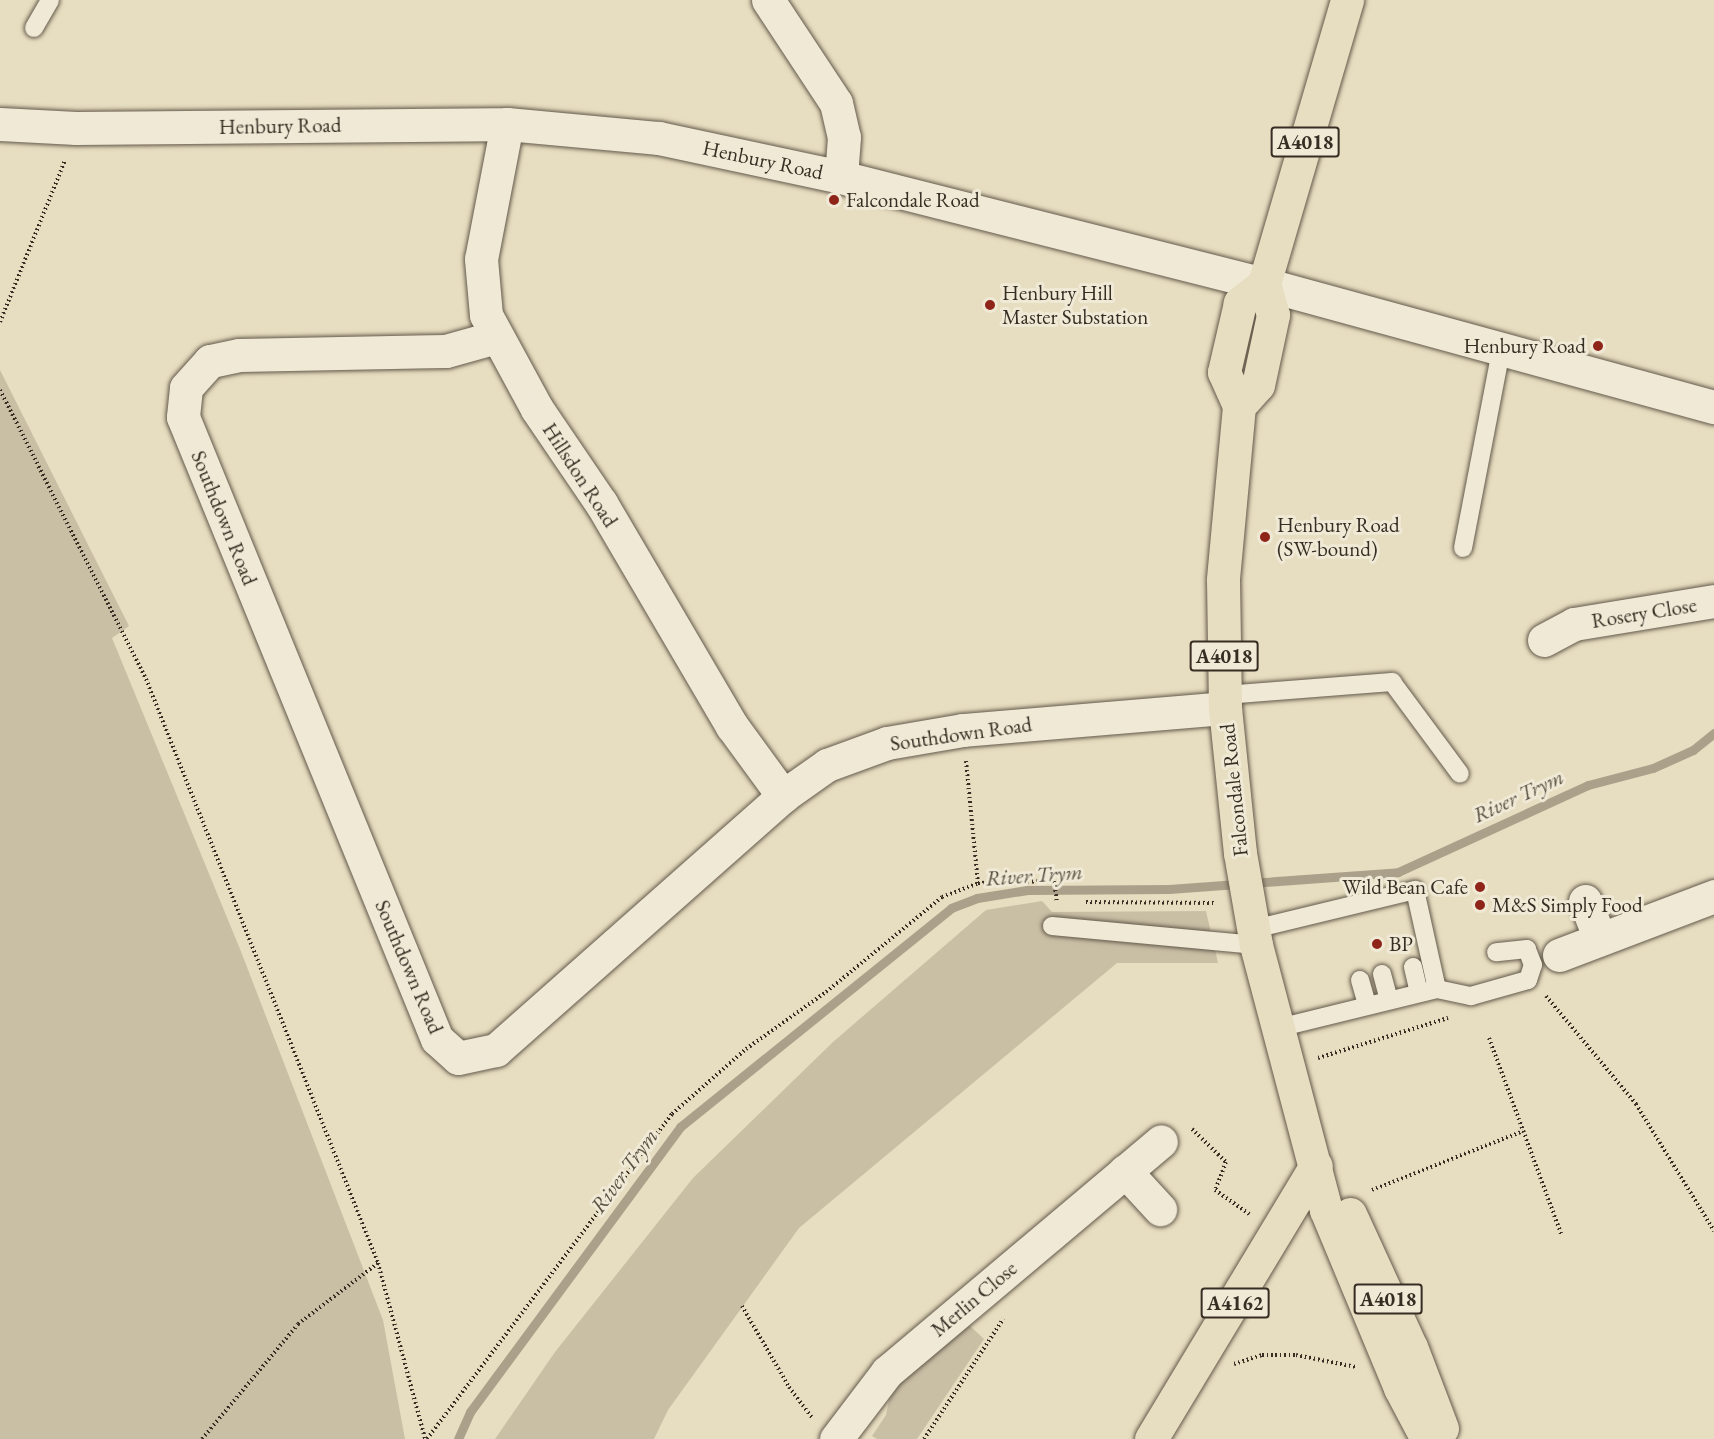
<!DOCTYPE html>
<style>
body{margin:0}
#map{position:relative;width:1714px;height:1439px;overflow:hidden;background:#e7ddc0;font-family:"EB Garamond",serif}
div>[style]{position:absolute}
.green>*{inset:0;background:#c9bfa5}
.stream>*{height:9px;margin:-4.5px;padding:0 4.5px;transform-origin:4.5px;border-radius:4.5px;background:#aba18b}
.path>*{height:4px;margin-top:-2px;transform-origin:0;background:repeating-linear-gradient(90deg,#372d23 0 1.5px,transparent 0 4.5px)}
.roads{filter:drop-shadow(0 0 2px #63594a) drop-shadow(0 0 2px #63594a)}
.service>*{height:18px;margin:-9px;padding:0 9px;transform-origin:9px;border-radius:9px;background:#efe9d6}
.minor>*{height:33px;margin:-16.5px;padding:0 16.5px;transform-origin:16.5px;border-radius:16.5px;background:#efe9d6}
.secondary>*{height:33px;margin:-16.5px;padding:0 16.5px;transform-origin:16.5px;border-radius:16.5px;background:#efe9d6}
.primary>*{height:33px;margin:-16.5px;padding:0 16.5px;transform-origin:16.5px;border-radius:16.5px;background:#e7ddc0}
.dots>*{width:16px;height:16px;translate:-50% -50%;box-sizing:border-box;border:3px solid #efe9d6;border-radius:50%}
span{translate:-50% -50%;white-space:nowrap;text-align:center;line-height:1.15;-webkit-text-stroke:6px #efe9d6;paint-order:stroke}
.shield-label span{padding:2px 4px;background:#efe9d6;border:2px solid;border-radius:4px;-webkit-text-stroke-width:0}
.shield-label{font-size:20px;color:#372d23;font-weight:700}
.street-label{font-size:21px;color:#372d23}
.poi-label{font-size:21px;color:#372d23}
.left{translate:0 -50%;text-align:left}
.right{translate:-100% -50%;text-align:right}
.water-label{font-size:22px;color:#5a5042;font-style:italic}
</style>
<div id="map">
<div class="green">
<div style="clip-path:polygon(0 370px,129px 626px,112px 638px,240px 949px,383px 1320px,405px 1439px,0 1439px)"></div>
<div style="clip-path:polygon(1042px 901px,1052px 912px,1206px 911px,1218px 963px,1117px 963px,799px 1228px,668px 1410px,654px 1439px,495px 1439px,555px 1352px,693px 1178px,833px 1042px,986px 910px)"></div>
<div style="clip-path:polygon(966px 1322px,984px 1339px,917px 1439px,877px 1439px,872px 1436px,886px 1415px,891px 1390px)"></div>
</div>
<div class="stream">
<div style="left:458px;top:1439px;width:30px;rotate:-66deg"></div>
<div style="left:470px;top:1412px;width:354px;rotate:-53.6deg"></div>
<div style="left:680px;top:1127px;width:348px;rotate:-38.9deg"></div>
<div style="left:951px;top:908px;width:28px;rotate:-21deg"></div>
<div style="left:977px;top:898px;width:51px;rotate:-9.1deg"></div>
<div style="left:1027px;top:890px;width:142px;rotate:-0.4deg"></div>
<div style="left:1169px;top:889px;width:230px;rotate:-4.2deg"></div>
<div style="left:1398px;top:872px;width:209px;rotate:-24.6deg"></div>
<div style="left:1588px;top:785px;width:67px;rotate:-14.7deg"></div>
<div style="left:1653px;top:768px;width:44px;rotate:-24.2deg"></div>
<div style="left:1693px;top:750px;width:27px;rotate:-39deg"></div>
</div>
<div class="path">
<div style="left:0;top:322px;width:175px;rotate:-68.1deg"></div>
<div style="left:0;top:390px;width:324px;rotate:63.2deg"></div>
<div style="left:146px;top:679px;width:628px;rotate:68.33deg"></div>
<div style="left:378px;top:1263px;width:182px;rotate:75deg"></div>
<div style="left:966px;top:761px;width:123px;rotate:84.4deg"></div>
<div style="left:1086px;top:902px;width:130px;rotate:0.4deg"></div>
<div style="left:1546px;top:996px;width:141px;rotate:50.2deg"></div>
<div style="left:1636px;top:1104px;width:149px;rotate:58.4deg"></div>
<div style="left:1489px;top:1038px;width:211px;rotate:69.8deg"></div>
<div style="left:1318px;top:1058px;width:136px;rotate:-17.1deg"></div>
<div style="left:1192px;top:1129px;width:47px;rotate:44.1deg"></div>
<div style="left:1226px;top:1162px;width:30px;rotate:111deg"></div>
<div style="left:1215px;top:1190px;width:42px;rotate:35.2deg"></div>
<div style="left:1372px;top:1190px;width:162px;rotate:-21.3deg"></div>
<div style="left:742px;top:1306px;width:94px;rotate:59.9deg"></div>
<div style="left:789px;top:1387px;width:38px;rotate:53deg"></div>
<div style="left:1234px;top:1364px;width:29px;rotate:-18deg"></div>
<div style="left:1262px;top:1355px;width:34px"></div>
<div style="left:1296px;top:1355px;width:61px;rotate:11.3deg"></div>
<div style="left:202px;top:1439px;width:150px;rotate:-50.1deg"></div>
<div style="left:298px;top:1324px;width:101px;rotate:-37.3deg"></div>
<div style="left:427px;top:1439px;width:407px;rotate:-53deg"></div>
<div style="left:672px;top:1114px;width:98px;rotate:-41.3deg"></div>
<div style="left:746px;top:1049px;width:98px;rotate:-35.5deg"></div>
<div style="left:826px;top:992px;width:150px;rotate:-39.3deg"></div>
<div style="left:942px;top:897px;width:39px;rotate:-21deg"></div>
<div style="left:978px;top:883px;width:76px;rotate:-1.5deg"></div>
<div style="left:1054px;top:881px;width:21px;rotate:82deg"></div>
<div style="left:924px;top:1439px;width:144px;rotate:-56.6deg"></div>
</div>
<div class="roads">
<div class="service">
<div style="left:34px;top:28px;width:32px;rotate:-60deg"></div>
<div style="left:1463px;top:548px;width:202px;rotate:-79.1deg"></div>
<div style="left:1224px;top:695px;width:169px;rotate:-4.4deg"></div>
<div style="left:1392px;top:682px;width:114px;rotate:53.5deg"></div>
<div style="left:1052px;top:926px;width:205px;rotate:5.3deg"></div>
<div style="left:1254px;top:929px;width:166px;rotate:-13.6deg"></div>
<div style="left:1415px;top:890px;width:101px;rotate:77.5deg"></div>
<div style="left:1437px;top:989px;width:164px;rotate:166.2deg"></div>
<div style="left:1413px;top:967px;width:26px;rotate:77deg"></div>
<div style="left:1382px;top:974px;width:27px;rotate:75deg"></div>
<div style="left:1360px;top:980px;width:26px;rotate:74deg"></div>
<div style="left:1437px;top:989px;width:35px;rotate:12deg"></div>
<div style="left:1471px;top:996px;width:59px;rotate:-15.7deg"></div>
<div style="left:1528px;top:980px;width:16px;rotate:-72deg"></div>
<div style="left:1533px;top:965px;width:17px;rotate:-111deg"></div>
<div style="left:1527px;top:949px;width:31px;rotate:174deg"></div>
</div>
<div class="minor">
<div style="left:768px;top:0;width:123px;rotate:56.6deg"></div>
<div style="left:836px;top:103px;width:35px;rotate:77deg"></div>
<div style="left:844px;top:137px;width:40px;rotate:94.3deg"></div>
<div style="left:507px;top:124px;width:137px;rotate:100.9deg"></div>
<div style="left:481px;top:259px;width:56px;rotate:84.9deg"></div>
<div style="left:486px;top:315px;width:107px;rotate:61.5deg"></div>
<div style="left:537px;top:409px;width:114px;rotate:55.8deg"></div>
<div style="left:601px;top:503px;width:259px;rotate:59.6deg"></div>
<div style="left:732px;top:726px;width:87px;rotate:53.9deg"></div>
<div style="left:496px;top:337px;width:52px;rotate:164.4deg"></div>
<div style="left:446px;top:351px;width:207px;rotate:178.9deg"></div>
<div style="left:239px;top:355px;width:30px;rotate:168deg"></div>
<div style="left:210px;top:361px;width:36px;rotate:132deg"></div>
<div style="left:186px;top:388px;width:29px;rotate:96deg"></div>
<div style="left:183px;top:417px;width:672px;rotate:67.79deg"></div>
<div style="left:437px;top:1039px;width:28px;rotate:42deg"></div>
<div style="left:458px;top:1058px;width:39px;rotate:-12deg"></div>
<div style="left:496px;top:1050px;width:383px;rotate:-41.5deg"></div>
<div style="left:783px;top:796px;width:54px;rotate:-35.2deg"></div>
<div style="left:827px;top:765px;width:64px;rotate:-20.1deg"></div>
<div style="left:887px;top:743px;width:77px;rotate:-9.7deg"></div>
<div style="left:963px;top:730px;width:263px;rotate:-4.8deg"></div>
<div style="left:1544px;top:640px;width:34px;rotate:-28deg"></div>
<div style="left:1574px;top:624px;width:142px;rotate:-9.3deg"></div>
<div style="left:1585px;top:901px;width:41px;rotate:68.5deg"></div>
<div style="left:1559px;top:955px;width:166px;rotate:-20.8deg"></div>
<div style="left:1125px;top:1171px;width:52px;rotate:47.4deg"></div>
<div style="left:836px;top:1439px;width:84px;rotate:-52.7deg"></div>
<div style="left:887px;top:1372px;width:358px;rotate:-40.1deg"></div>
</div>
<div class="secondary">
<div style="left:0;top:124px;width:76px;rotate:3deg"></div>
<div style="left:76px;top:128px;width:431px;rotate:-0.5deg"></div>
<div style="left:507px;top:124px;width:153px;rotate:5.3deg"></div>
<div style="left:659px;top:138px;width:186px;rotate:12.1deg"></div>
<div style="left:841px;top:177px;width:436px;rotate:14.2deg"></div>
<div style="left:1264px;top:284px;width:467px;rotate:15.3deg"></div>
</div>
<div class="primary">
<div style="left:1264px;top:284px;width:31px;rotate:142deg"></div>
<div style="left:1240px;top:303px;width:71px;rotate:103.1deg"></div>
<div style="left:1224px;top:372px;width:37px;rotate:66deg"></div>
<div style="left:1239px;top:406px;width:175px;rotate:95.3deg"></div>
<div style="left:1223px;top:580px;width:128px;rotate:89.1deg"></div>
<div style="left:1225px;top:708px;width:146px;rotate:84.1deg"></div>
<div style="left:1240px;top:853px;width:93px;rotate:80.1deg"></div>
<div style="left:1256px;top:945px;width:274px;rotate:75.2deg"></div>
<div style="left:1326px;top:1210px;width:193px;rotate:67.4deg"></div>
<div style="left:1400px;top:1388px;width:58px;rotate:62.1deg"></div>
<div style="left:1239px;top:406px;width:28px;rotate:-48deg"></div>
<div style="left:1258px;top:385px;width:72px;rotate:-77.9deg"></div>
<div style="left:1273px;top:315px;width:32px;rotate:-106deg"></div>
<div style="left:1264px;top:284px;width:296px;rotate:-73.7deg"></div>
<div style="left:1350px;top:1214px;width:146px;rotate:65.4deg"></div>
<div style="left:1411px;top:1347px;width:87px;rotate:69.1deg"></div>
<div style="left:1151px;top:1439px;width:319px;rotate:-58.9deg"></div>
</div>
</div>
<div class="dots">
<div style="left:834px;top:200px;background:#8f2418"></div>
<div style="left:990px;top:305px;background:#8f2418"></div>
<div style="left:1598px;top:346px;background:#8f2418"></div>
<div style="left:1265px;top:537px;background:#8f2418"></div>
<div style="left:1480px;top:887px;background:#8f2418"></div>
<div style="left:1480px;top:905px;background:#8f2418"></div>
<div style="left:1377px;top:944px;background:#8f2418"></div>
</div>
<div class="shield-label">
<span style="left:1305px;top:142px">A4018</span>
<span style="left:1224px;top:656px">A4018</span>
<span style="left:1388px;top:1299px">A4018</span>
<span style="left:1235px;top:1303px">A4162</span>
</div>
<div class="street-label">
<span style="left:280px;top:126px;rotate:-1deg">Henbury Road</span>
<span style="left:763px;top:160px;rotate:12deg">Henbury Road</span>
<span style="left:580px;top:475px;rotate:57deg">Hillsdon Road</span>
<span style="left:224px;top:518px;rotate:68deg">Southdown Road</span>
<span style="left:1644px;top:613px;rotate:-9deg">Rosery Close</span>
<span style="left:961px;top:734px;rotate:-8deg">Southdown Road</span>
<span style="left:1234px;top:790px;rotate:-96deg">Falcondale Road</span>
<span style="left:409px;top:967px;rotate:67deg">Southdown Road</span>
<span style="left:974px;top:1299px;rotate:-40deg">Merlin Close</span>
</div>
<div class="poi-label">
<span class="left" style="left:846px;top:200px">Falcondale Road</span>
<span class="left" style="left:1002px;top:305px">Henbury Hill<br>Master Substation</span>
<span class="right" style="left:1586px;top:346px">Henbury Road</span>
<span class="left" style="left:1277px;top:537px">Henbury Road<br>(SW-bound)</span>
<span class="right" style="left:1468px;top:887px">Wild Bean Cafe</span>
<span class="left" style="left:1492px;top:905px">M&amp;S Simply Food</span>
<span class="left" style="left:1389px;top:944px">BP</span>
</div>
<div class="water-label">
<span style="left:1518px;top:796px;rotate:-25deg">River Trym</span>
<span style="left:1034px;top:875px;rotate:-4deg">River Trym</span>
<span style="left:624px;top:1171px;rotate:-54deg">River Trym</span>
</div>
</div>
